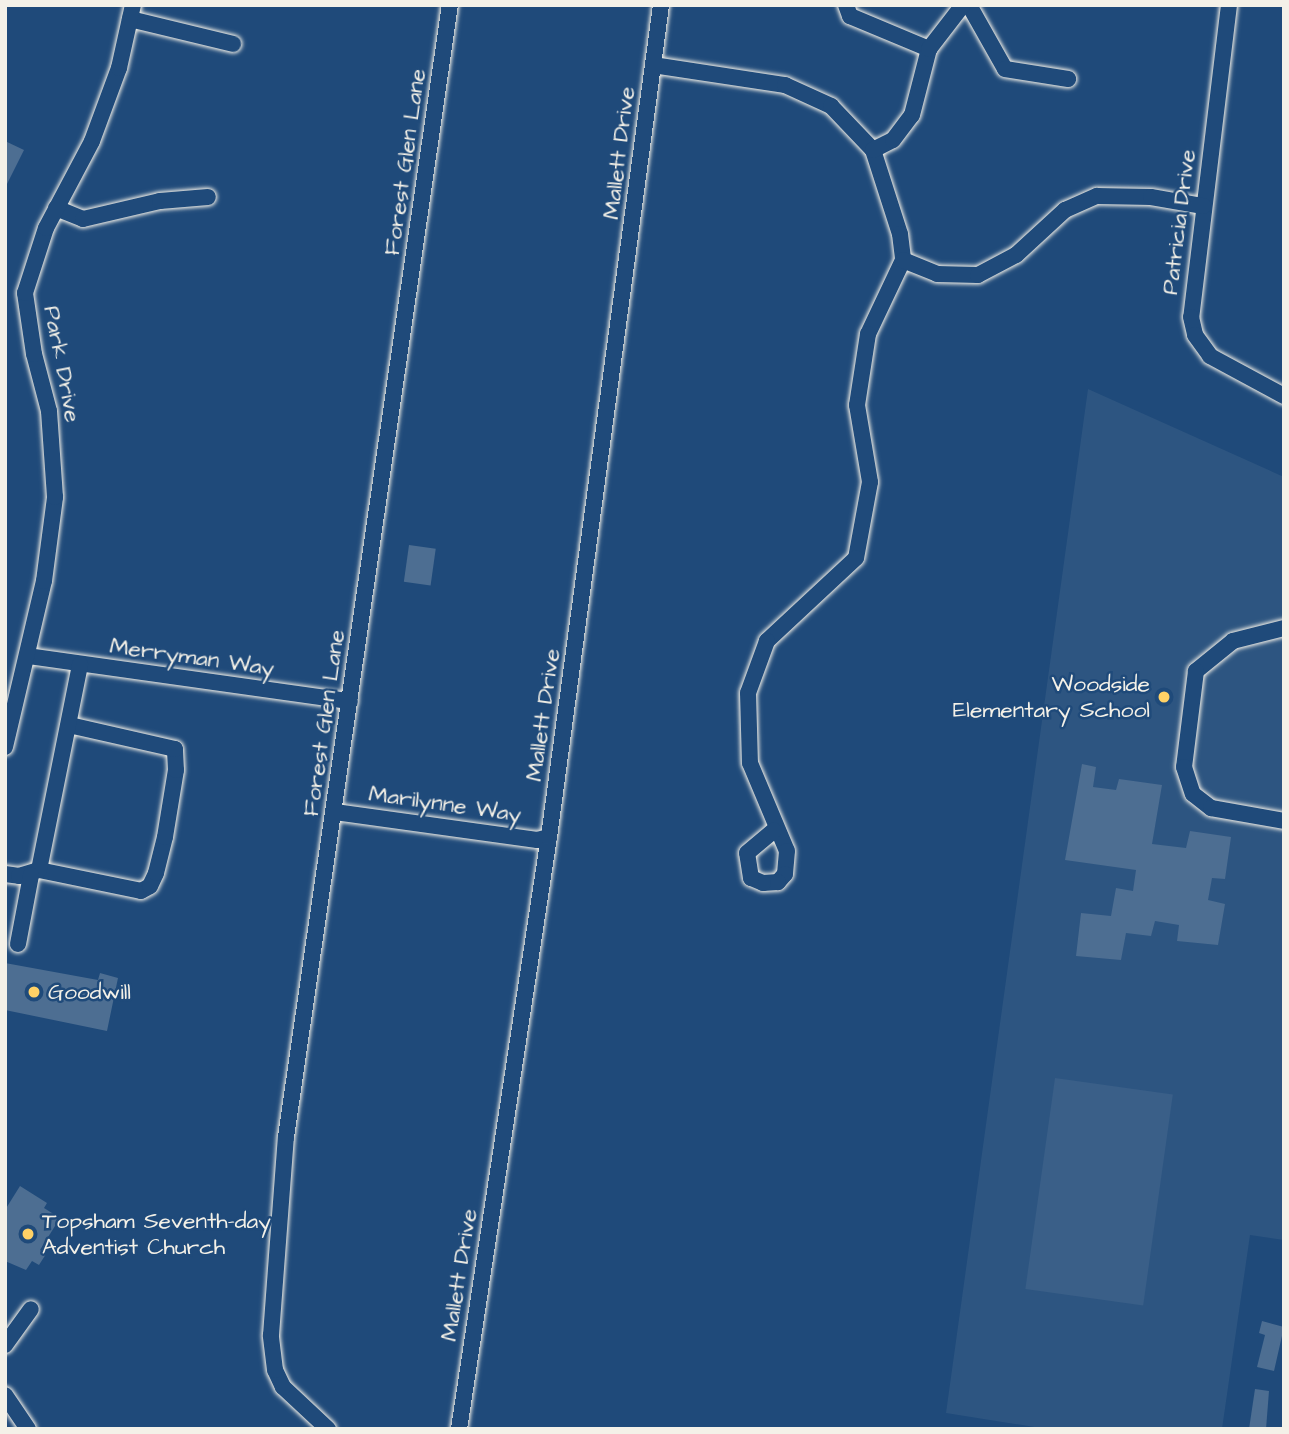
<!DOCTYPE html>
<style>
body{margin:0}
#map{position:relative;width:1289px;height:1434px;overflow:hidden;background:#1f4a7a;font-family:"Architects Daughter",sans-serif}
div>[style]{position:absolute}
.built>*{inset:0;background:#2d5581}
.green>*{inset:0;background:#3a5f88;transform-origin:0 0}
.building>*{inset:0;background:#4d6e92;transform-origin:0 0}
.roads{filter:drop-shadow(0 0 2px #f4f1e8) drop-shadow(0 0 2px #f4f1e8)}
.minor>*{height:16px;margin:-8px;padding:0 8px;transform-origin:8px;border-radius:8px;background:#1f4a7a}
.dots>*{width:19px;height:19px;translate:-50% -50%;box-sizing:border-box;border:4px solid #1f4a7a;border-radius:50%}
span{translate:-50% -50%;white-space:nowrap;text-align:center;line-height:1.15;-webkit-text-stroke:5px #1f4a7a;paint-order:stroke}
.street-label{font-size:23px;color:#f4f1e8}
.poi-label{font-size:23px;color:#f4f1e8}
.right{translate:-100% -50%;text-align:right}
.left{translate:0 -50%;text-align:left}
.frame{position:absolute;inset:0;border:7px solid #f4f1e8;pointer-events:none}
</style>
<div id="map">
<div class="built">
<div style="clip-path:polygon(1088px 389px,1284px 477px,1284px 1240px,1250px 1235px,1222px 1429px,1047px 1429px,946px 1413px)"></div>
</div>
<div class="green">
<div style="left:1055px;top:1078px;width:119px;height:213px;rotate:8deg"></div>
</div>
<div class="building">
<div style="clip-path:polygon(5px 141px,24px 150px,5px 188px)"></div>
<div style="left:409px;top:545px;width:27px;height:37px;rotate:8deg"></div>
<div style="clip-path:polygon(1082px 764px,1096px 767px,1093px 787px,1116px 790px,1119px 779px,1162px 785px,1152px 844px,1186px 848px,1190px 831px,1231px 837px,1225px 879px,1212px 878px,1208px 900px,1225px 904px,1218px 945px,1177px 941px,1179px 925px,1155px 921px,1151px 936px,1126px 933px,1121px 960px,1076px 956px,1081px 913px,1111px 916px,1116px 888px,1133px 891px,1136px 870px,1065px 860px)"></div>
<div style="clip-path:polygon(5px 963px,98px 980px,100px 973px,118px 978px,107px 1031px,5px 1010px)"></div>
<div style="clip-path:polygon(20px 1186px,47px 1203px,44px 1208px,60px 1218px,40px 1250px,46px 1254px,39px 1265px,32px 1261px,26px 1270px,5px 1261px,5px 1210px)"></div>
<div style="clip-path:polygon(1262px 1321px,1284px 1327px,1274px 1371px,1257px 1367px,1265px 1335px,1259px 1333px)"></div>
<div style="clip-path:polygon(1255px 1389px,1269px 1391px,1266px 1429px,1249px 1429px)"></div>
</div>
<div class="roads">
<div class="minor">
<div style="left:846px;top:5px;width:12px;rotate:70deg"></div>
<div style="left:850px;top:16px;width:86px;rotate:22.7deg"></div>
<div style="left:969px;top:5px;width:73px;rotate:60.6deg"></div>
<div style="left:1005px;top:69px;width:64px;rotate:9deg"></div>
<div style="left:1229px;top:5px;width:314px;rotate:96.9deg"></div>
<div style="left:1191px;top:317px;width:18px;rotate:77deg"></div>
<div style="left:1195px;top:335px;width:26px;rotate:54deg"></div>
<div style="left:1210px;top:356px;width:84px;rotate:28.4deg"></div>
<div style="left:130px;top:19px;width:106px;rotate:13.6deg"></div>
<div style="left:653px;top:65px;width:134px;rotate:8.6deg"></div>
<div style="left:785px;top:85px;width:51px;rotate:24.5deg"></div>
<div style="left:831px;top:106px;width:61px;rotate:46.3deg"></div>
<div style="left:873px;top:150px;width:88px;rotate:72.2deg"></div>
<div style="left:900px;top:234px;width:26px;rotate:83deg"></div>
<div style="left:903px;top:260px;width:82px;rotate:115.3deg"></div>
<div style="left:868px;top:334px;width:72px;rotate:98.8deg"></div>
<div style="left:857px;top:405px;width:78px;rotate:80.4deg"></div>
<div style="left:870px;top:482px;width:77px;rotate:100.4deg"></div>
<div style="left:856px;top:558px;width:122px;rotate:137deg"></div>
<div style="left:767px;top:641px;width:55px;rotate:110.1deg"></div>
<div style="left:748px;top:693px;width:70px;rotate:88.4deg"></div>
<div style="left:750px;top:763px;width:95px;rotate:67.2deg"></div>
<div style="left:787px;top:851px;width:23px;rotate:95deg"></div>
<div style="left:785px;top:874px;width:11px;rotate:131deg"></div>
<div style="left:778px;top:882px;width:15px;rotate:176deg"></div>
<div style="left:763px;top:883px;width:13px;rotate:-157deg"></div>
<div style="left:751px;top:878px;width:25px;rotate:-99deg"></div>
<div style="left:747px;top:853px;width:35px;rotate:-40deg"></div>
<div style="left:873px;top:150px;width:22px;rotate:-27deg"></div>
<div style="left:893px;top:140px;width:31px;rotate:-53deg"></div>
<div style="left:912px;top:115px;width:68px;rotate:-75.6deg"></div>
<div style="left:929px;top:49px;width:56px;rotate:-52.3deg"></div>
<div style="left:56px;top:208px;width:29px;rotate:22deg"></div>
<div style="left:83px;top:219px;width:79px;rotate:-13.2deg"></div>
<div style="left:160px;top:201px;width:48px;rotate:-4.8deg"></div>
<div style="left:903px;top:260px;width:37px;rotate:22deg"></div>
<div style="left:937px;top:274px;width:41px;rotate:1.4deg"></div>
<div style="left:978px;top:275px;width:43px;rotate:-27.8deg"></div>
<div style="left:1016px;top:255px;width:67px;rotate:-42.6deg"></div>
<div style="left:1065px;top:210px;width:35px;rotate:-24deg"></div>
<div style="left:1097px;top:196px;width:54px;rotate:1.1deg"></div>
<div style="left:1151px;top:197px;width:53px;rotate:9.8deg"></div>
<div style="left:1284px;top:628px;width:53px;rotate:165.7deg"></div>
<div style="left:1233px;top:641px;width:48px;rotate:141deg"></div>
<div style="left:1196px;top:671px;width:97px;rotate:97.1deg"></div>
<div style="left:1184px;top:767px;width:28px;rotate:72deg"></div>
<div style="left:1193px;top:794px;width:23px;rotate:38deg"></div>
<div style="left:1211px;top:808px;width:74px;rotate:10.1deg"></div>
<div style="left:28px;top:656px;width:325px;rotate:8deg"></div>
<div style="left:5px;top:747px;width:171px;rotate:-76.8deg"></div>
<div style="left:44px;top:581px;width:85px;rotate:-82.5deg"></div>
<div style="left:55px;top:497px;width:86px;rotate:-94deg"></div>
<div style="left:49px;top:411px;width:59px;rotate:-104.7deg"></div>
<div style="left:34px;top:354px;width:62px;rotate:-98.4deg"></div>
<div style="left:25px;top:293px;width:68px;rotate:-72.1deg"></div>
<div style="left:46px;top:228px;width:98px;rotate:-62.1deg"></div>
<div style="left:92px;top:141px;width:78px;rotate:-69.7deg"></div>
<div style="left:119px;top:68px;width:65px;rotate:-77.5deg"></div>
<div style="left:335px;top:812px;width:204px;rotate:7.9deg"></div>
<div style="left:537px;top:840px;width:12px;rotate:-14deg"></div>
<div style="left:39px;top:870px;width:104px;rotate:11.6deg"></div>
<div style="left:141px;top:891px;width:10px;rotate:-29deg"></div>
<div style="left:150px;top:886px;width:14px;rotate:-65deg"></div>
<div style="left:156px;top:873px;width:37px;rotate:-76deg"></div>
<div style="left:165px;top:837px;width:68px;rotate:-80.7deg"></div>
<div style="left:176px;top:770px;width:21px;rotate:-93deg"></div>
<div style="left:175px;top:749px;width:109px;rotate:-167.2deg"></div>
<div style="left:5px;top:874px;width:14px;rotate:8deg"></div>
<div style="left:19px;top:876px;width:21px;rotate:-17deg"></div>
<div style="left:39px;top:870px;width:210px;rotate:-78.7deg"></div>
<div style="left:18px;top:944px;width:70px;rotate:-79.3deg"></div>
<div style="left:5px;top:1345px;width:44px;rotate:-54.2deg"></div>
<div style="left:5px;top:1395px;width:41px;rotate:55.9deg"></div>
<div style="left:328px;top:1429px;width:62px;rotate:-137deg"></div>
<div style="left:283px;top:1387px;width:19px;rotate:-115deg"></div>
<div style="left:275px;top:1370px;width:35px;rotate:-97deg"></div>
<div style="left:271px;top:1335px;width:199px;rotate:-85.7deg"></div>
<div style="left:286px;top:1137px;width:1144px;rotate:-81.76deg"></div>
<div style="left:459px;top:1429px;width:599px;rotate:-81.36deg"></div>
<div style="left:549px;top:837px;width:840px;rotate:-82.33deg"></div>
</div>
</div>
<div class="dots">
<div style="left:1164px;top:697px;background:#ffd166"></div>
<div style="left:34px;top:992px;background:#ffd166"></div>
<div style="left:28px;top:1234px;background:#ffd166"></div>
</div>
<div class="street-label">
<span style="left:619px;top:153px;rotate:-83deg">Mallett Drive</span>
<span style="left:405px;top:162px;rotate:-82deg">Forest Glen Lane</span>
<span style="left:1179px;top:222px;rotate:-83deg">Patricia Drive</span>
<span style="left:62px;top:364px;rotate:79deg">Park Drive</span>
<span style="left:192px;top:657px;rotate:8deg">Merryman Way</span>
<span style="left:543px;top:715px;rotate:-82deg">Mallett Drive</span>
<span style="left:324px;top:723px;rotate:-82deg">Forest Glen Lane</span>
<span style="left:445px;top:804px;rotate:8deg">Marilynne Way</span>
<span style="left:459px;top:1275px;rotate:-81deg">Mallett Drive</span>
</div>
<div class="poi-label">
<span class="right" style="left:1150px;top:697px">Woodside<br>Elementary School</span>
<span class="left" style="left:48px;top:992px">Goodwill</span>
<span class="left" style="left:42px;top:1234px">Topsham Seventh-day<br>Adventist Church</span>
</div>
<div class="frame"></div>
</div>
